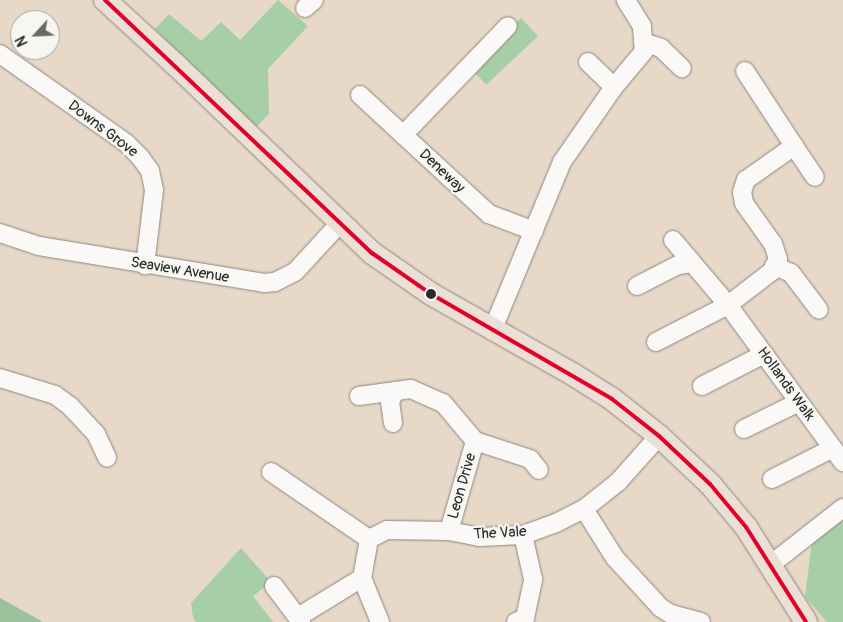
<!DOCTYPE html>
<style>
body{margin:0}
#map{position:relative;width:843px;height:622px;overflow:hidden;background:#e7d8c8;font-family:Pangolin,sans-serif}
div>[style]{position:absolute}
.green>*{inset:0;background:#a7cfa7;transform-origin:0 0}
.forest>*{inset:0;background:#9bc09c}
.roads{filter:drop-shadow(0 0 1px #8e877f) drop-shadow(0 0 1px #8e877f)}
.minor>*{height:18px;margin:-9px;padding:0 9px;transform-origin:9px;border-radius:9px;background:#fbf9f7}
.major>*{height:22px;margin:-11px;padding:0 11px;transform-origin:11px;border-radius:11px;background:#eae0d5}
.bus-1>*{height:4px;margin:-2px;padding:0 2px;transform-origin:2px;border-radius:2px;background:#e4002b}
.dots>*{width:14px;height:14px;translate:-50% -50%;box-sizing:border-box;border:2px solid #f6f6f2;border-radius:50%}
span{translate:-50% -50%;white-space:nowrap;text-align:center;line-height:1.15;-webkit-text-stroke:4.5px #f6f6f2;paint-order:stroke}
.street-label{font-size:15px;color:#2b2b2b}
.north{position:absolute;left:10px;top:10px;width:50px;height:50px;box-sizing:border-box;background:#f6f6f2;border:1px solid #a5a5a2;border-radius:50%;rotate:245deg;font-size:14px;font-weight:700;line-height:20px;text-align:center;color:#2b2b2b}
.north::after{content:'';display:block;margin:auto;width:18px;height:22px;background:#6d6862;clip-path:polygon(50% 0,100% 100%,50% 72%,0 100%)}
</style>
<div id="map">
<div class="green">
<div style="clip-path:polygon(278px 0,308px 26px,268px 69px,269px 114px,254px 129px,155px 29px,169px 14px,201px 41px,221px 22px,240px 40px)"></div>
<div style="left:521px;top:18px;width:25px;height:71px;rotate:47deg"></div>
<div style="clip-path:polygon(843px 515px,843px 622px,827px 622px,805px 597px,812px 541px)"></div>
<div style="clip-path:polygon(241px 548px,271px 582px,253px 596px,273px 622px,196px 622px,193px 618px,191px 603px)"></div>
</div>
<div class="forest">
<div style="clip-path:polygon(0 598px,43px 622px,0 622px)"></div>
</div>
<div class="roads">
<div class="minor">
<div style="left:305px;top:8px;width:12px;rotate:-42deg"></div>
<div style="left:643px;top:42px;width:19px;rotate:18deg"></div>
<div style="left:661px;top:48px;width:29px;rotate:44deg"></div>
<div style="left:0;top:54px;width:154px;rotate:35.2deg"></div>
<div style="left:126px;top:143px;width:20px;rotate:45deg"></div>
<div style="left:140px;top:157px;width:17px;rotate:54deg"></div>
<div style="left:150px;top:171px;width:19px;rotate:78deg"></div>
<div style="left:154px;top:190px;width:76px;rotate:96.8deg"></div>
<div style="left:588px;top:62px;width:36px;rotate:44deg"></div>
<div style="left:745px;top:71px;width:90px;rotate:56.8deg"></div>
<div style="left:360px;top:95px;width:176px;rotate:42.7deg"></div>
<div style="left:489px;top:214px;width:48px;rotate:20.7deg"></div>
<div style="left:403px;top:135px;width:151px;rotate:-46.1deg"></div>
<div style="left:0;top:233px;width:41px;rotate:18.4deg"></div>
<div style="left:39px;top:246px;width:228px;rotate:9.3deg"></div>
<div style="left:264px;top:283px;width:11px;rotate:-5deg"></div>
<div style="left:275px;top:282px;width:22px;rotate:-27deg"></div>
<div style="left:295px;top:272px;width:67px;rotate:-47.4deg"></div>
<div style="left:673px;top:240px;width:85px;rotate:49.8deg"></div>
<div style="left:728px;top:305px;width:195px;rotate:53.8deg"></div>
<div style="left:774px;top:266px;width:18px;rotate:22deg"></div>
<div style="left:791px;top:273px;width:46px;rotate:52.9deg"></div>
<div style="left:637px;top:286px;width:46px;rotate:-27.1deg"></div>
<div style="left:678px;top:265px;width:14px;rotate:-8deg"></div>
<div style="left:492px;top:331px;width:183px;rotate:-67.5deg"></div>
<div style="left:562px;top:162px;width:91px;rotate:-55.3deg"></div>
<div style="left:614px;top:87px;width:47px;rotate:-50.2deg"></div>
<div style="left:644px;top:51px;width:25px;rotate:-95deg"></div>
<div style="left:642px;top:26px;width:31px;rotate:-122deg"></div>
<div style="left:656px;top:342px;width:81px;rotate:-27.2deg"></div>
<div style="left:728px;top:305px;width:56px;rotate:-37.7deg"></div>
<div style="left:772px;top:271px;width:13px;rotate:-63deg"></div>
<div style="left:778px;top:259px;width:16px;rotate:-108deg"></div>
<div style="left:773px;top:244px;width:50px;rotate:-125.3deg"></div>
<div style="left:744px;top:203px;width:11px;rotate:-100deg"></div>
<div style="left:742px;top:192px;width:13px;rotate:-72deg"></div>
<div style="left:746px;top:180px;width:59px;rotate:-35.3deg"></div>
<div style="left:794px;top:146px;width:37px;rotate:56deg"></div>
<div style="left:0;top:378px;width:58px;rotate:17.2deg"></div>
<div style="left:55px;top:395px;width:19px;rotate:36deg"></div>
<div style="left:70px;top:406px;width:38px;rotate:47deg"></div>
<div style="left:96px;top:434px;width:26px;rotate:65deg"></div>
<div style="left:702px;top:386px;width:70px;rotate:-27.3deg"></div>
<div style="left:359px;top:396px;width:52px;rotate:-7.7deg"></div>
<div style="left:411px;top:389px;width:35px;rotate:24deg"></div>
<div style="left:443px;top:403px;width:50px;rotate:49.9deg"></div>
<div style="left:475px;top:441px;width:94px;rotate:106.1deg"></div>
<div style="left:393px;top:423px;width:21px;rotate:-98deg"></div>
<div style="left:390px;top:402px;width:12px;rotate:-66deg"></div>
<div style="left:744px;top:429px;width:61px;rotate:-26.1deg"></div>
<div style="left:475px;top:441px;width:58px;rotate:18.1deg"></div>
<div style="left:530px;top:459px;width:14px;rotate:51deg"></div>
<div style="left:271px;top:472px;width:119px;rotate:34.4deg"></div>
<div style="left:369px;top:539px;width:20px;rotate:-27deg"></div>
<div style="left:387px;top:530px;width:62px;rotate:0.9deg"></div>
<div style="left:449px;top:531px;width:31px;rotate:11deg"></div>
<div style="left:479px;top:537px;width:44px;rotate:-2.6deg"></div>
<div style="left:523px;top:535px;width:35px;rotate:-20deg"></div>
<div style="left:556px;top:523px;width:31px;rotate:-27deg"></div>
<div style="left:584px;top:509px;width:43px;rotate:-38.5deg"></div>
<div style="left:618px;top:482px;width:62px;rotate:-48.3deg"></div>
<div style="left:772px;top:479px;width:68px;rotate:-26.9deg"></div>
<div style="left:584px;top:509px;width:58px;rotate:57.7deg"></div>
<div style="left:615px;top:558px;width:68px;rotate:47.4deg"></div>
<div style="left:661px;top:608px;width:12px;rotate:31deg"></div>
<div style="left:671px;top:614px;width:31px;rotate:15deg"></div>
<div style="left:369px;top:539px;width:40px;rotate:100deg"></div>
<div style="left:362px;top:578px;width:48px;rotate:67.8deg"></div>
<div style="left:770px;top:565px;width:93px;rotate:-38deg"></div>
<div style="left:274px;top:586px;width:45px;rotate:53.1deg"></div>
<div style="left:298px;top:617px;width:75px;rotate:-31.4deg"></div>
<div style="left:516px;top:622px;width:10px;rotate:-24deg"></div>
<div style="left:525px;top:618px;width:40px;rotate:-78deg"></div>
<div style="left:533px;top:579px;width:45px;rotate:-102.8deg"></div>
</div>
<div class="major">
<div style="left:105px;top:0;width:96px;rotate:42.5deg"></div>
<div style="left:176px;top:65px;width:272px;rotate:43.8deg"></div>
<div style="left:372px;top:253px;width:72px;rotate:34.8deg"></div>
<div style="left:431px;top:294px;width:164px;rotate:29.5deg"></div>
<div style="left:574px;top:375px;width:45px;rotate:32.3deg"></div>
<div style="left:612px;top:399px;width:60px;rotate:38.2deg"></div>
<div style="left:659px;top:436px;width:70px;rotate:43.3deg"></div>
<div style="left:710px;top:484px;width:56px;rotate:50.1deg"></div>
<div style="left:746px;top:527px;width:112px;rotate:57.7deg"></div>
</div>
</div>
<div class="bus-1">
<div style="left:105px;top:0;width:368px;rotate:43.5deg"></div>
<div style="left:372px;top:253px;width:72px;rotate:34.8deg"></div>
<div style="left:431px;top:294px;width:209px;rotate:30.1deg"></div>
<div style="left:612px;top:399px;width:60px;rotate:38.2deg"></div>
<div style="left:659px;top:436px;width:70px;rotate:43.3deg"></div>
<div style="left:710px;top:484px;width:56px;rotate:50.1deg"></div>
<div style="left:746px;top:527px;width:112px;rotate:57.7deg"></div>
</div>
<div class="dots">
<div style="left:431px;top:294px;background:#2b2b2b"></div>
</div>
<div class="street-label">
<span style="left:103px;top:129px;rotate:37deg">Downs Grove</span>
<span style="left:442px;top:171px;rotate:43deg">Deneway</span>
<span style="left:180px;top:270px;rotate:9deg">Seaview Avenue</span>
<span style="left:786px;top:384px;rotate:54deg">Hollands Walk</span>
<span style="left:462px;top:486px;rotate:-74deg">Leon Drive</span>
<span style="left:500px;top:533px;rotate:-3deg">The Vale</span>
</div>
<div class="north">N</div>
</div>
